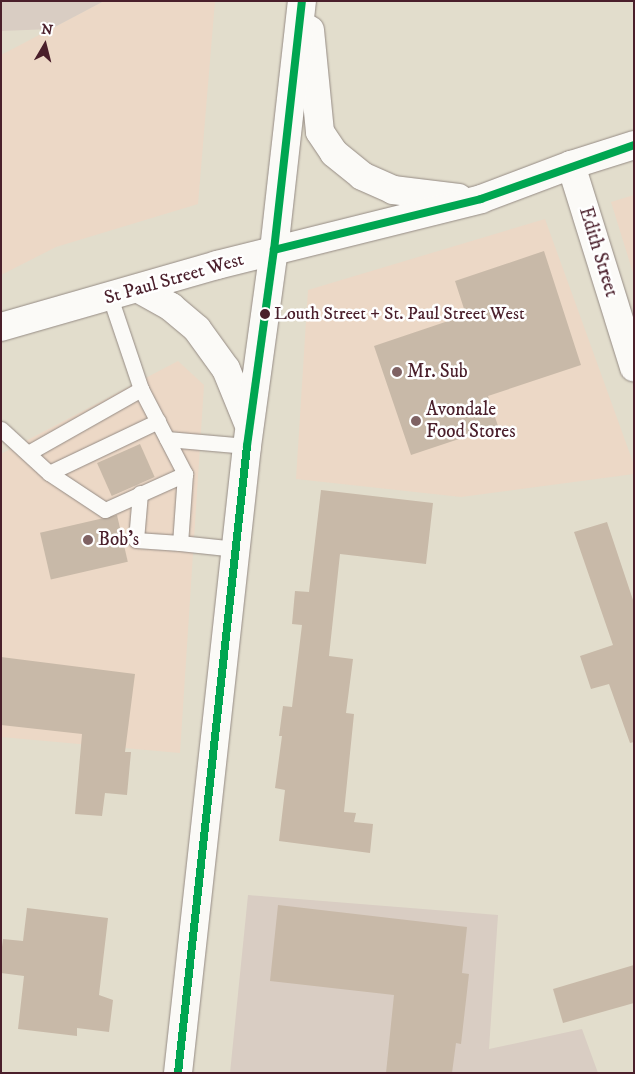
<!DOCTYPE html>
<style>
body{margin:0}
#map{position:relative;width:635px;height:1074px;overflow:hidden;background:#e2ddcc;font-family:"IM FELL DW Pica",serif}
div>[style]{position:absolute}
.built>*{inset:0;background:#ecd8c6}
.industrial>*{inset:0;background:#d9cdc3}
.building>*{inset:0;background:#c8b9a8;transform-origin:0 0}
.roads{filter:drop-shadow(0 0 1px #958b84) drop-shadow(0 0 1px #958b84)}
.lane>*{height:15px;margin:-7.5px;padding:0 7.5px;transform-origin:7.5px;border-radius:7.5px;background:#fbfaf7}
.street>*{height:28px;margin:-14px;padding:0 14px;transform-origin:14px;border-radius:14px;background:#fbfaf7}
.secondary>*{height:28px;margin:-14px;padding:0 14px;transform-origin:14px;border-radius:14px;background:#fbfaf7}
.bus-1>*{height:8px;margin:-4px;padding:0 4px;transform-origin:4px;border-radius:4px;background:#00a651}
.dots>*{width:14px;height:14px;translate:-50% -50%;box-sizing:border-box;border:2px solid #fff;border-radius:50%}
span{translate:-50% -50%;white-space:nowrap;text-align:center;line-height:1.15;-webkit-text-stroke:5px #fff;paint-order:stroke}
.bus-label{font-size:18px;color:#4a1f2b}
.left{translate:0 -50%;text-align:left}
.street-label{font-size:19px;color:#4a1f2b}
.poi-label{font-size:19px;color:#4a1f2b}
.frame{position:absolute;inset:0;border:2px solid #4a1f2b;pointer-events:none}
.north{position:absolute;left:20px;top:20px;width:50px;height:50px;-webkit-text-stroke:4px #fff;paint-order:stroke;rotate:8deg;font-size:14px;font-weight:700;line-height:20px;text-align:center;color:#4a1f2b}
.north::after{content:'';display:block;margin:auto;width:18px;height:22px;background:#4a1f2b;clip-path:polygon(50% 0,100% 100%,50% 72%,0 100%)}
</style>
<div id="map">
<div class="built">
<div style="clip-path:polygon(104px 1px,215px 1px,198px 204px,56px 247px,1px 275px,1px 55px)"></div>
<div style="clip-path:polygon(634px 195px,634px 276px,611px 202px)"></div>
<div style="clip-path:polygon(545px 219px,634px 465px,634px 474px,461px 497px,296px 479px,308px 290px)"></div>
<div style="clip-path:polygon(178px 361px,204px 385px,180px 753px,1px 737px,1px 454px)"></div>
</div>
<div class="industrial">
<div style="clip-path:polygon(1px 1px,104px 1px,51px 29px,1px 31px)"></div>
<div style="clip-path:polygon(248px 895px,498px 915px,489px 1049px,582px 1029px,598px 1073px,230px 1073px)"></div>
</div>
<div class="building">
<div style="clip-path:polygon(544px 251px,581px 365px,488px 396px,498px 426px,411px 455px,374px 346px,466px 315px,455px 281px)"></div>
<div style="left:140px;top:444px;width:36px;height:47px;rotate:66deg"></div>
<div style="clip-path:polygon(321px 490px,433px 503px,426px 564px,340px 554px,329px 656px,353px 659px,346px 713px,354px 714px,344px 812px,356px 813px,354px 822px,373px 824px,370px 853px,279px 841px,285px 790px,275px 788px,282px 736px,279px 736px,283px 706px,292px 707px,302px 625px,292px 624px,295px 591px,309px 592px)"></div>
<div style="left:117px;top:515px;width:48px;height:79px;rotate:77deg"></div>
<div style="clip-path:polygon(607px 522px,634px 603px,634px 742px,630px 743px,609px 684px,591px 689px,580px 656px,613px 645px,574px 532px)"></div>
<div style="clip-path:polygon(1px 657px,135px 674px,125px 752px,131px 752px,127px 795px,105px 793px,102px 816px,75px 814px,82px 734px,1px 725px)"></div>
<div style="clip-path:polygon(278px 905px,467px 927px,462px 973px,469px 974px,461px 1044px,456px 1043px,452px 1073px,386px 1073px,394px 995px,270px 981px)"></div>
<div style="clip-path:polygon(27px 908px,108px 918px,99px 995px,113px 1000px,109px 1032px,77px 1028px,77px 1036px,18px 1029px,24px 976px,1px 973px,1px 955px,3px 939px,23px 941px)"></div>
<div style="clip-path:polygon(634px 965px,634px 1003px,563px 1023px,553px 989px)"></div>
</div>
<div class="roads">
<div class="lane">
<div style="left:110px;top:297px;width:97px;rotate:71.4deg"></div>
<div style="left:141px;top:389px;width:96px;rotate:62.6deg"></div>
<div style="left:185px;top:474px;width:69px;rotate:94.1deg"></div>
<div style="left:180px;top:543px;width:56px;rotate:6.1deg"></div>
<div style="left:1px;top:429px;width:65px;rotate:42.5deg"></div>
<div style="left:49px;top:473px;width:121px;rotate:-25.5deg"></div>
<div style="left:167px;top:439px;width:80px;rotate:5deg"></div>
<div style="left:28px;top:453px;width:130px;rotate:-29.5deg"></div>
<div style="left:49px;top:473px;width:67px;rotate:33.5deg"></div>
<div style="left:105px;top:510px;width:88px;rotate:-24.2deg"></div>
<div style="left:140px;top:493px;width:47px;rotate:94.9deg"></div>
<div style="left:136px;top:540px;width:44px;rotate:3.9deg"></div>
</div>
<div class="street">
<div style="left:571px;top:165px;width:212px;rotate:72.7deg"></div>
</div>
<div class="secondary">
<div style="left:310px;top:30px;width:102px;rotate:84.4deg"></div>
<div style="left:320px;top:132px;width:25px;rotate:56deg"></div>
<div style="left:334px;top:153px;width:36px;rotate:39deg"></div>
<div style="left:362px;top:176px;width:34px;rotate:24deg"></div>
<div style="left:393px;top:190px;width:66px;rotate:6.9deg"></div>
<div style="left:139px;top:289px;width:37px;rotate:29deg"></div>
<div style="left:171px;top:307px;width:34px;rotate:40deg"></div>
<div style="left:197px;top:329px;width:49px;rotate:54.1deg"></div>
<div style="left:226px;top:369px;width:58px;rotate:67.8deg"></div>
<div style="left:1px;top:327px;width:225px;rotate:-16deg"></div>
<div style="left:217px;top:265px;width:272px;rotate:-14deg"></div>
<div style="left:481px;top:199px;width:96px;rotate:-20.7deg"></div>
<div style="left:571px;top:165px;width:66px;rotate:-17.6deg"></div>
<div style="left:178px;top:1073px;width:631px;rotate:-83.72deg"></div>
<div style="left:247px;top:446px;width:198px;rotate:-82.2deg"></div>
<div style="left:274px;top:250px;width:251px;rotate:-83.6deg"></div>
</div>
</div>
<div class="bus-1">
<div style="left:274px;top:250px;width:213px;rotate:-13.8deg"></div>
<div style="left:481px;top:199px;width:162px;rotate:-19.4deg"></div>
<div style="left:178px;top:1073px;width:631px;rotate:-83.72deg"></div>
<div style="left:247px;top:446px;width:198px;rotate:-82.2deg"></div>
<div style="left:274px;top:250px;width:251px;rotate:-83.6deg"></div>
</div>
<div class="dots">
<div style="left:265px;top:314px;background:#4a1f2b"></div>
<div style="left:397px;top:372px;background:#7f6263"></div>
<div style="left:416px;top:421px;background:#7f6263"></div>
<div style="left:88px;top:540px;background:#7f6263"></div>
</div>
<div class="bus-label">
<span class="left" style="left:274px;top:314px">Louth Street + St. Paul Street West</span>
</div>
<div class="street-label">
<span style="left:598px;top:252px;rotate:73deg">Edith Street</span>
<span style="left:174px;top:279px;rotate:-16deg">St Paul Street West</span>
</div>
<div class="poi-label">
<span class="left" style="left:407px;top:372px">Mr. Sub</span>
<span class="left" style="left:426px;top:421px">Avondale<br>Food Stores</span>
<span class="left" style="left:98px;top:540px">Bob's</span>
</div>
<div class="frame"></div>
<div class="north">N</div>
</div>
